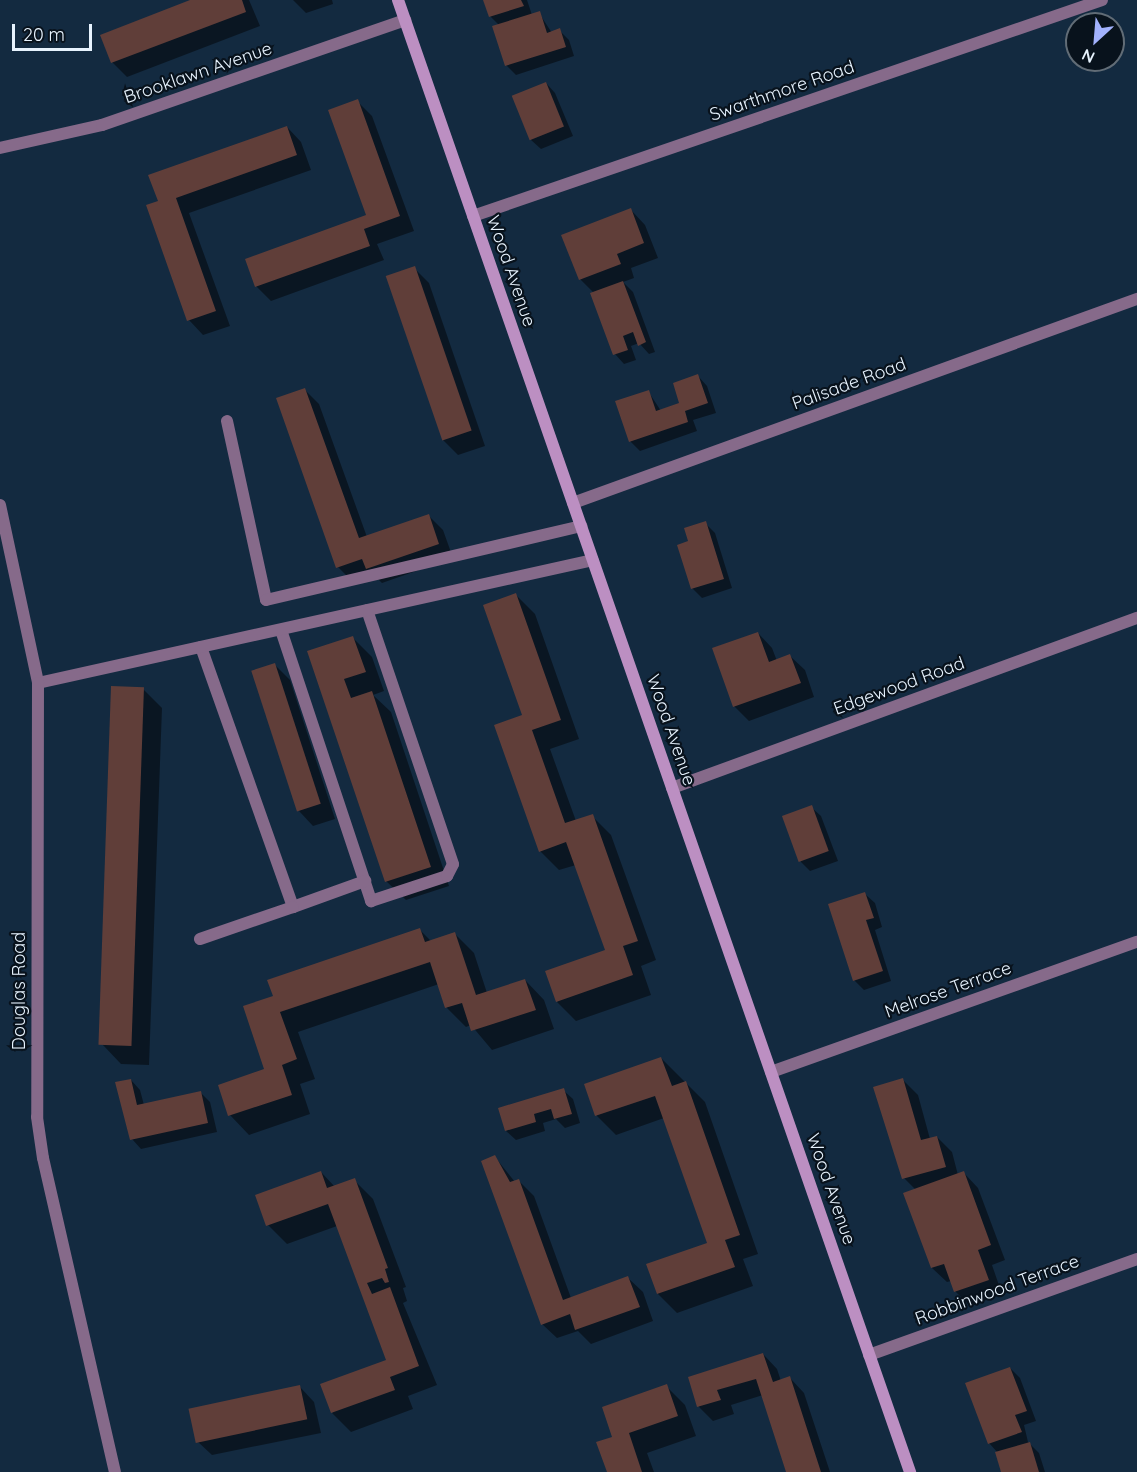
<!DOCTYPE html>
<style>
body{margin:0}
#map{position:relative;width:1137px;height:1472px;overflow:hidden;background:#132a40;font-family:Quicksand,sans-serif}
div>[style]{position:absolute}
.shadow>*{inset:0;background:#0007}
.building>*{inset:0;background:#603e39;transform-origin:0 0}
.lane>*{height:12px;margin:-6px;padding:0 6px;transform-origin:6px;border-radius:6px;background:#866a8a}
.street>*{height:12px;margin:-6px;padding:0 6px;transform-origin:6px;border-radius:6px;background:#866a8a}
.secondary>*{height:12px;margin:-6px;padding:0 6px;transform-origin:6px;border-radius:6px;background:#bc8fc2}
span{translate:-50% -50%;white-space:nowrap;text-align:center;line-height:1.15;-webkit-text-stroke:4.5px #08121c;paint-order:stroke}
.street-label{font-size:18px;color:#e7f3fe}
.north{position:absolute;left:1065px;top:12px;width:60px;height:60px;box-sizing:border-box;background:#08121c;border:2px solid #616c76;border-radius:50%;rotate:206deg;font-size:16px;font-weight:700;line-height:24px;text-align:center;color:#e7f3fe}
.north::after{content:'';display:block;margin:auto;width:21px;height:27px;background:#a2b2fd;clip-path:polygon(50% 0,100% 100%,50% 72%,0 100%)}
.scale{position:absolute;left:12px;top:24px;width:80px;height:27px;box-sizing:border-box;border:3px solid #e7f3fe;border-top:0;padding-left:8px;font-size:18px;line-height:21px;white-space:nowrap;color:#e7f3fe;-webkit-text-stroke:4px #08121c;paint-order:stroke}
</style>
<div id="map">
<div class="shadow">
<div style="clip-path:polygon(195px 0,249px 0,260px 26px,127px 77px,112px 62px,102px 35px)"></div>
<div style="clip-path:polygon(293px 0,332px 0,333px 4px,306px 13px)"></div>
<div style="clip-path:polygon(485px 0,527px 0,532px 15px,539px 13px,552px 33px,559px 30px,569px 40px,574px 56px,516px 75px,506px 65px,499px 25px,490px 16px)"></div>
<div style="clip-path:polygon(546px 83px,555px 93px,573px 136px,541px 149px,531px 140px)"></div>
<div style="clip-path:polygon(357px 101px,372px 116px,414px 231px,377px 244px,384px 260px,271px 301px,256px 286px,368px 216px)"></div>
<div style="clip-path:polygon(287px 127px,301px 142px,311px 170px,189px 213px,230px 326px,203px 335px,189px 320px,160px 202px)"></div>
<div style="clip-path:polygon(631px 210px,645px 225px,658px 258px,631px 268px,634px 278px,623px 282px,633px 292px,655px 352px,649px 354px,639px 343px,631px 346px,636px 360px,624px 364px,615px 354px,594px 293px,580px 279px)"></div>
<div style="clip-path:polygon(414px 268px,429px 283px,485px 446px,458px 455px,443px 440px)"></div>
<div style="clip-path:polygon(698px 376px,707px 386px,716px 413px,693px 420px,697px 431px,640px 451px,630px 441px,648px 391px,661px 411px,681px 404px)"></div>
<div style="clip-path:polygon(305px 390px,319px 404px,367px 537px,428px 515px,443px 530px,453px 558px,382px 583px,373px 574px,352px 581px,338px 567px)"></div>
<div style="clip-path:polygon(705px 523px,715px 533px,732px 588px,702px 598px,692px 588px,690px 542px)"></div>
<div style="clip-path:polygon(516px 595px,535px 614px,579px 739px,550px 749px,576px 821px,592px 816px,611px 835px,656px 960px,641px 966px,651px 995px,576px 1021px,557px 1002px,607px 951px,576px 865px,559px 870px,540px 851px,524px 716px)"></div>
<div style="clip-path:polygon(758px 633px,772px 648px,777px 661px,790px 656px,805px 670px,814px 697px,749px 721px,734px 706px)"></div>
<div style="clip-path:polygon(353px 638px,372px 657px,384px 691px,373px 695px,391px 712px,449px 886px,406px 900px,386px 881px,308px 652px)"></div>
<div style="clip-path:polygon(275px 665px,290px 680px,335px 819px,313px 826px,299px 811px)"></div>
<div style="clip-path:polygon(143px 689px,162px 708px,149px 1065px,121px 1064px,102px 1044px)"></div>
<div style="clip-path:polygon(811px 807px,821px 816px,838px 861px,810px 871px,801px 862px,783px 817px)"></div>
<div style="clip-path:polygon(865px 894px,875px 903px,882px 927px,875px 930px,891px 981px,864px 990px,854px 980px)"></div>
<div style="clip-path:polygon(419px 929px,432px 942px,455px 934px,474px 953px,487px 993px,525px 980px,544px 1000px,554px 1029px,492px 1050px,471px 1025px,466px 1027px,447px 1008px,439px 984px,298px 1032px,315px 1079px,300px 1084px,310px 1114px,249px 1135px,230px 1115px,220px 1086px,266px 1070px,275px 997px)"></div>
<div style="clip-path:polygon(661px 1058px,705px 1102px,758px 1254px,743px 1259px,753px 1286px,677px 1313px,658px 1294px,648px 1265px,708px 1244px,664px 1118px,616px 1135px,597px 1116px,586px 1085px)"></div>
<div style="clip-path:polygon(131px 1080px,140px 1090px,144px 1105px,201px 1093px,210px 1102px,217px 1132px,141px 1149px,132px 1139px)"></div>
<div style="clip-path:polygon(903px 1080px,918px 1095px,930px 1139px,937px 1137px,952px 1152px,958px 1175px,964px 1173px,978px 1188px,1005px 1260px,992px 1265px,1002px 1294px,970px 1306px,955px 1291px,951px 1281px,947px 1282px,932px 1268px,916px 1190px,904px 1178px)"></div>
<div style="clip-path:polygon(563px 1090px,573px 1099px,580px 1123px,565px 1128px,556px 1119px,543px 1123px,545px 1131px,516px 1140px,506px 1131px)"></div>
<div style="clip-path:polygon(495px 1157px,515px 1182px,519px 1181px,534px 1196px,571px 1298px,628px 1278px,643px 1292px,653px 1321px,591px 1344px,578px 1331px,557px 1338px,542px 1324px)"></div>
<div style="clip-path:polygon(321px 1172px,335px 1187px,354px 1180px,373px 1199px,406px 1287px,403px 1288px,407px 1301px,403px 1303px,437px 1385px,408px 1396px,413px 1409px,351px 1432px,332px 1413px,388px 1361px,337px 1226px,287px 1244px,268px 1225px)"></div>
<div style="clip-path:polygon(763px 1354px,777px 1369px,781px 1381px,790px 1378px,804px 1393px,830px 1472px,788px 1472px,763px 1395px,731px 1405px,734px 1414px,713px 1421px,699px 1407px,690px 1378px)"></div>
<div style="clip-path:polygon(1010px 1368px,1020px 1378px,1036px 1421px,1024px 1425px,1028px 1442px,1039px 1453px,1045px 1472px,1003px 1472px,998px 1453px,989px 1443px)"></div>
<div style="clip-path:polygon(666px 1386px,685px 1405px,696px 1436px,647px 1453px,654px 1472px,608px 1472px,614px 1438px)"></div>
<div style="clip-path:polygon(300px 1387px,314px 1402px,321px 1433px,212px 1455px,197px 1441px)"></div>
</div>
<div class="building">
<div style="clip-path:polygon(190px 0,242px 0,246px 12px,111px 63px,100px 35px)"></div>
<div style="clip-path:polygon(483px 0,521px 0,524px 6px,489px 17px)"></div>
<div style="clip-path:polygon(540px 11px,547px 33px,560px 28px,566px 47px,505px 66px,492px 26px)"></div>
<div style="left:546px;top:82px;width:48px;height:37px;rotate:68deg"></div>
<div style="clip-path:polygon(358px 99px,400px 216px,364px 229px,370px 246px,255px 287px,245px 259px,366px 215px,328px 110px)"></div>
<div style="clip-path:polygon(287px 126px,297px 155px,176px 198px,216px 311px,187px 321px,146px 205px,158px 201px,148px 175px)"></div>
<div style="clip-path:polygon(631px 208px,644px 243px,617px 254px,621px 264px,579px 280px,561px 235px)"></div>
<div style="left:415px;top:266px;width:174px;height:31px;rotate:71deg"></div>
<div style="clip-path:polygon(623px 281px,646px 342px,638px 346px,633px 332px,623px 336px,628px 350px,613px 355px,590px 293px)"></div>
<div style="clip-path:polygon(698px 374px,708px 403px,685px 411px,688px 422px,629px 442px,615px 401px,649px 390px,656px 411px,679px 403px,673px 383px)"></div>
<div style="clip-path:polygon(305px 388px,359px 538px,429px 514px,439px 544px,366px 569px,362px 559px,336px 568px,276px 398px)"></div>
<div style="clip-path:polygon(706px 521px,724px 579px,691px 589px,677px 545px,688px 541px,684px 528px)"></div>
<div style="clip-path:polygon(516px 593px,561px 720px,532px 730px,565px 823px,593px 814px,638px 941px,623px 946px,633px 975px,556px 1002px,545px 971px,605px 950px,566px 842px,539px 852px,494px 725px,522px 715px,483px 605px)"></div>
<div style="clip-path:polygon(758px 632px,769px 662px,790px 654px,801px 683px,733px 707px,712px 648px)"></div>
<div style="clip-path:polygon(353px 636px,366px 672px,344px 679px,351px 698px,372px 691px,431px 867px,385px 882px,307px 651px)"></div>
<div style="left:275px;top:663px;width:148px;height:25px;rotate:72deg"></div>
<div style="left:111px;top:686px;width:33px;height:359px;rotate:2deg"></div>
<div style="left:812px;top:805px;width:49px;height:32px;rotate:70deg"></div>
<div style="clip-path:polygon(865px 892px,874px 918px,866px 920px,883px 971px,853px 981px,828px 904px)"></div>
<div style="clip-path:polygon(420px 928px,425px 942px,455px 932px,476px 995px,525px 979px,536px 1010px,471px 1031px,462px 1003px,445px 1008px,430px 962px,280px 1012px,297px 1059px,282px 1065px,292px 1095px,228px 1116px,218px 1085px,264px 1069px,243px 1006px,273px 996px,267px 980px)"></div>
<div style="clip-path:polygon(661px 1057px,672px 1086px,686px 1081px,740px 1235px,725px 1240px,735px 1267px,657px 1294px,646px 1264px,707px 1243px,655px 1096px,595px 1116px,584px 1084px)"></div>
<div style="clip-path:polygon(903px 1078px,921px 1140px,937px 1136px,946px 1167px,902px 1179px,873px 1087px)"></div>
<div style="clip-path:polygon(131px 1079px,137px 1105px,201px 1091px,208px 1123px,130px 1140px,115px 1082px)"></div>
<div style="clip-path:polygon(564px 1088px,572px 1114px,554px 1119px,551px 1109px,534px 1114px,536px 1122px,505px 1131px,498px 1108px)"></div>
<div style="clip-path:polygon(495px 1155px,510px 1182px,519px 1179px,563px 1300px,628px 1276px,640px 1307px,575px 1330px,570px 1314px,541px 1325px,481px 1161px)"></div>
<div style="clip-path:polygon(321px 1171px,327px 1188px,355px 1178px,388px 1268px,385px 1269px,389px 1282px,385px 1283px,382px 1278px,367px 1283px,372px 1294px,390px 1287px,419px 1366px,390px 1377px,395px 1390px,331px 1413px,320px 1384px,386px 1360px,328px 1204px,266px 1226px,255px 1195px)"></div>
<div style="clip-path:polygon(964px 1171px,991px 1245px,978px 1250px,989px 1280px,954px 1292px,944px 1264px,931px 1268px,903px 1193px)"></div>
<div style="clip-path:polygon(763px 1353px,773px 1382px,790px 1376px,821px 1472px,786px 1472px,756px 1379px,717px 1390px,721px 1400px,697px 1407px,688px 1377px)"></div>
<div style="clip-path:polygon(1010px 1367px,1027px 1411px,1015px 1415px,1022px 1432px,988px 1444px,965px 1383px)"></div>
<div style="clip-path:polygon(667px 1384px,678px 1416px,629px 1433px,642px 1472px,607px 1472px,596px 1442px,612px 1437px,602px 1407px)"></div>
<div style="left:300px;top:1385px;width:35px;height:114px;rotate:78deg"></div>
<div style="clip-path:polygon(1030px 1442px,1039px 1472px,1001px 1472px,995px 1452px)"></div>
</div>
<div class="lane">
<div style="left:227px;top:421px;width:183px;rotate:77.7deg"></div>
<div style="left:266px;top:600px;width:324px;rotate:-13.2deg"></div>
<div style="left:281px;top:630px;width:286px;rotate:71.6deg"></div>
<div style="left:371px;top:901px;width:80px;rotate:-18.2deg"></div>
<div style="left:447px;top:876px;width:13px;rotate:-63deg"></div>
<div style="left:453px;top:864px;width:268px;rotate:-108.7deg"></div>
<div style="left:201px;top:647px;width:276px;rotate:70.5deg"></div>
<div style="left:293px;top:907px;width:77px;rotate:-19.9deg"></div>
<div style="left:38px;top:683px;width:568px;rotate:-12.5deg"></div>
<div style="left:200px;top:939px;width:98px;rotate:-19deg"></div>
</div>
<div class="street">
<div style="left:0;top:148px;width:105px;rotate:-12.7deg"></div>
<div style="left:102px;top:125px;width:321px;rotate:-19.1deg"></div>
<div style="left:473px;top:216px;width:665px;rotate:-18.95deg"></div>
<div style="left:573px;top:503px;width:600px;rotate:-19.89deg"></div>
<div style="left:0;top:505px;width:182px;rotate:77.9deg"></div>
<div style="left:38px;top:683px;width:434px;rotate:90.1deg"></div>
<div style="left:37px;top:1117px;width:41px;rotate:81.7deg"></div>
<div style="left:43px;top:1158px;width:322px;rotate:77.1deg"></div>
<div style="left:672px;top:788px;width:495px;rotate:-20.1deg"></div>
<div style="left:771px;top:1072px;width:388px;rotate:-19.6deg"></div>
<div style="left:869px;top:1355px;width:285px;rotate:-19.7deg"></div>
</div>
<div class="secondary">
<div style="left:398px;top:0;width:1559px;rotate:70.82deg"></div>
</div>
<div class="street-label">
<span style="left:198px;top:73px;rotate:-19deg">Brooklawn Avenue</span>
<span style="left:782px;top:91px;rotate:-19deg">Swarthmore Road</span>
<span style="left:511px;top:271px;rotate:71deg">Wood Avenue</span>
<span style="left:849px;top:384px;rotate:-20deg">Palisade Road</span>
<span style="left:899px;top:686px;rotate:-20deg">Edgewood Road</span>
<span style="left:671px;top:730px;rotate:71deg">Wood Avenue</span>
<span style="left:948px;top:990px;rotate:-20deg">Melrose Terrace</span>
<span style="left:19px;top:991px;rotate:-90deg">Douglas Road</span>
<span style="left:831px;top:1189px;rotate:71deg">Wood Avenue</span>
<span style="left:997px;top:1290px;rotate:-20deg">Robbinwood Terrace</span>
</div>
<div class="north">N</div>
<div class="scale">20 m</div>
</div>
